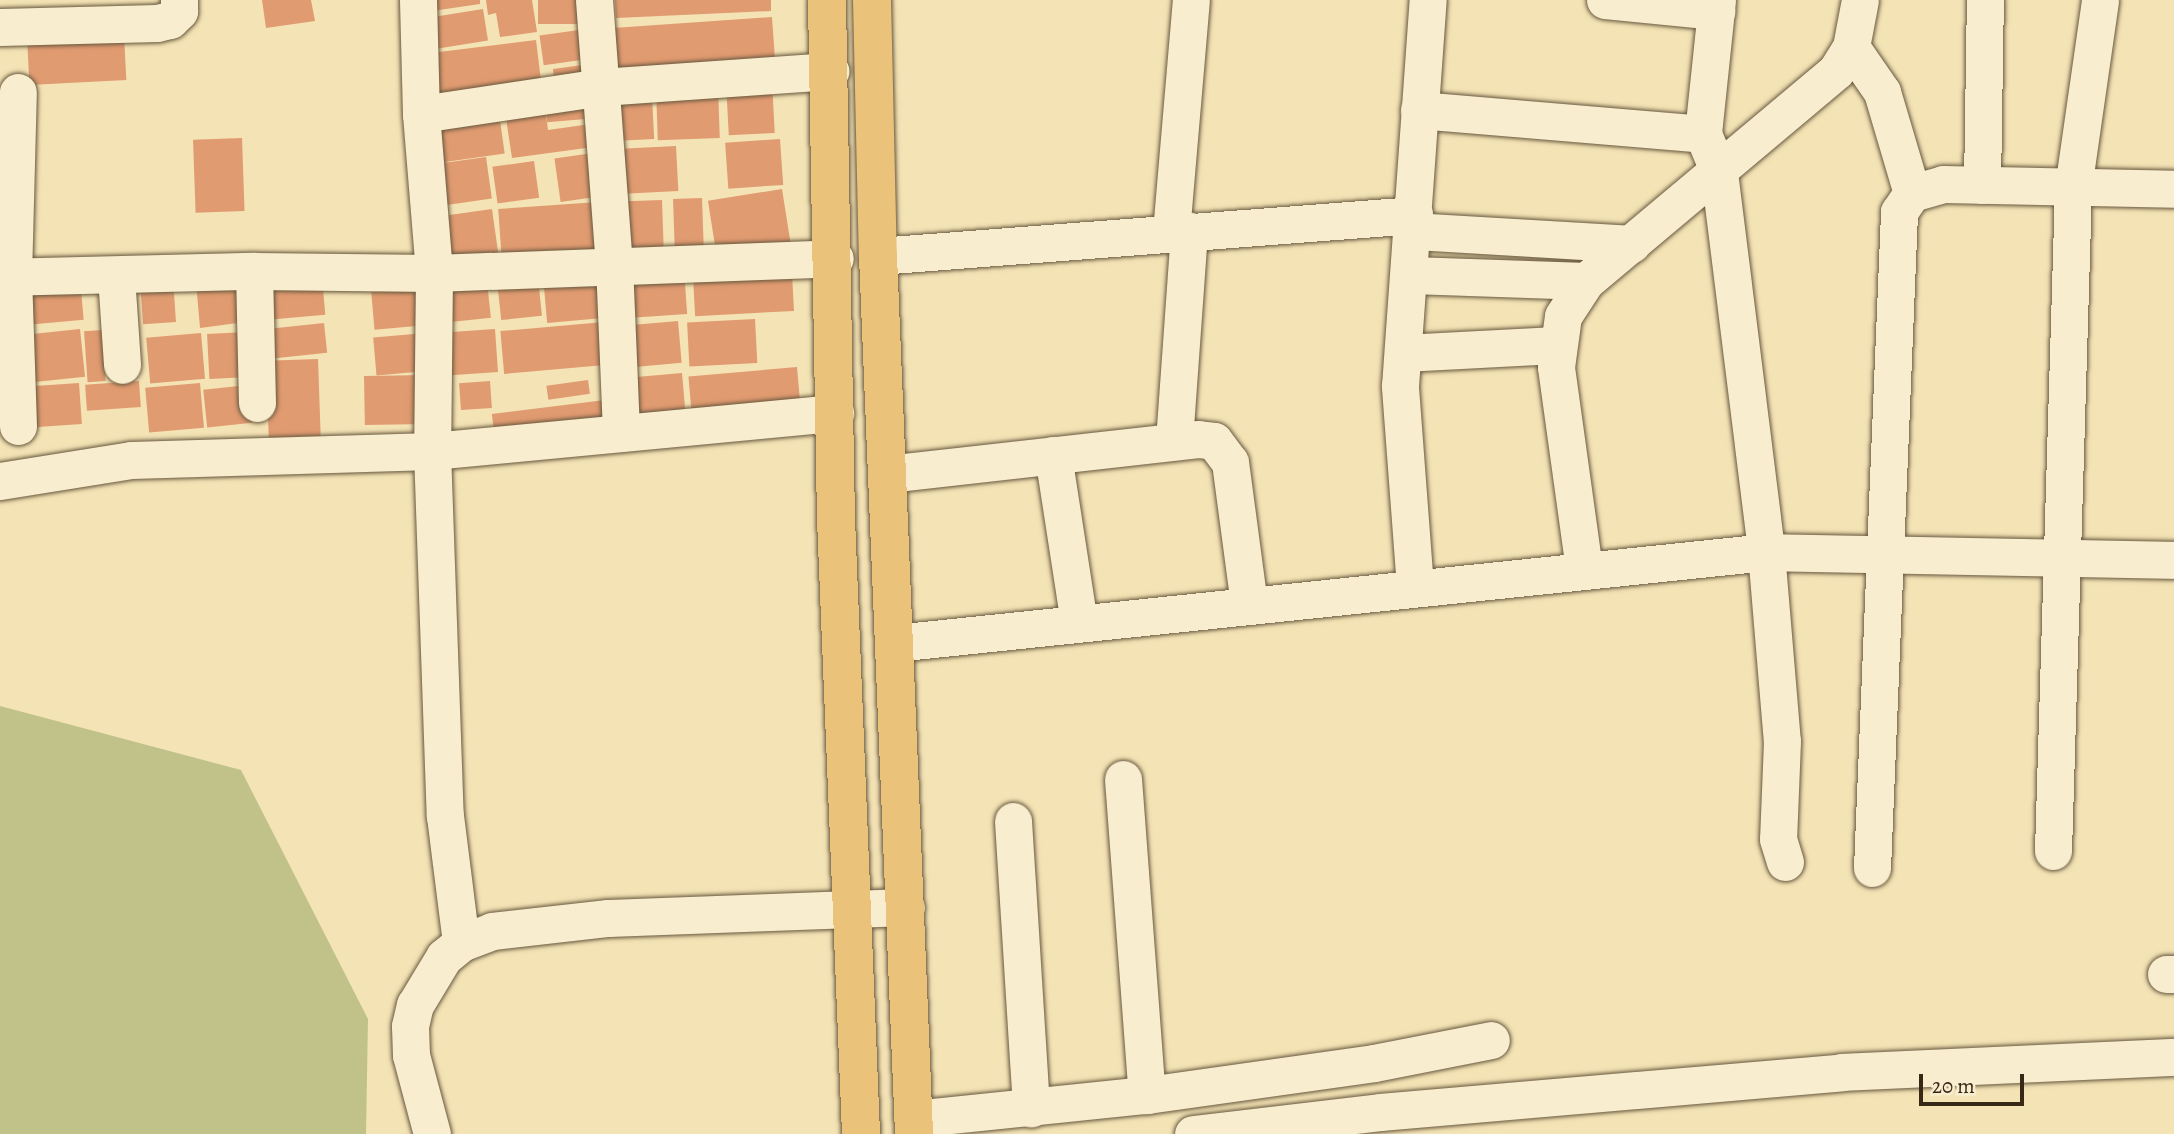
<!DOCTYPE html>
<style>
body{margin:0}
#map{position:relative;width:2174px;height:1134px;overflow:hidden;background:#f4e3b5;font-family:Alegreya,serif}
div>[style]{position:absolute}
.green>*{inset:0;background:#c0c28a}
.building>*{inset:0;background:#e19b71;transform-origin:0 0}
.roads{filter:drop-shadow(0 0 2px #67583e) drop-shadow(0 0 2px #67583e)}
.minor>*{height:37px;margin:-18.5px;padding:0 18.5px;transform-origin:18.5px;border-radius:18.5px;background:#f8edcf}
.major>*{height:38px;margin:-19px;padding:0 19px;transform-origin:19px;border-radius:19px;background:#eac27a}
span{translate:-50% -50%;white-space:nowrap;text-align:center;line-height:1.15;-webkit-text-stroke:7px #f8edcf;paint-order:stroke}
.scale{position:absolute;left:1919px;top:1074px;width:105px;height:32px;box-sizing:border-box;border:4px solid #382916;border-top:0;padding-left:9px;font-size:21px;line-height:24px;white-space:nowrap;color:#382916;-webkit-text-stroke:5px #f8edcf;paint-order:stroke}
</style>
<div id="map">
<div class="green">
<div style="clip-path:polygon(0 706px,241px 770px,368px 1019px,366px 1134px,0 1134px)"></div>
</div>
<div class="building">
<div style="clip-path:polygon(262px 0,311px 0,315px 21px,266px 28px)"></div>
<div style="clip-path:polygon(430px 0,480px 0,480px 4px,432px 11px)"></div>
<div style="clip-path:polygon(486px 0,532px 0,537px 32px,500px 37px,496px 13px,488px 15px)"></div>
<div style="left:538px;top:0;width:42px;height:24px"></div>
<div style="clip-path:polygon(615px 0,771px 0,771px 11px,616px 18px)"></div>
<div style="left:483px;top:9px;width:32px;height:52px;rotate:81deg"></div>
<div style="left:772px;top:17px;width:54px;height:163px;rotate:86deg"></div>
<div style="left:593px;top:28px;width:30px;height:54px;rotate:82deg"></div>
<div style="left:124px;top:35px;width:45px;height:97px;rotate:87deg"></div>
<div style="left:536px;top:40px;width:46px;height:106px;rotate:83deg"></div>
<div style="clip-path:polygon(597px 63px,555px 91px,553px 69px)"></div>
<div style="left:772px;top:81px;width:52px;height:46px;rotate:87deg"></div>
<div style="left:718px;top:87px;width:51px;height:62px;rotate:88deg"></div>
<div style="left:595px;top:95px;width:23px;height:50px;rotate:85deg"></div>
<div style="left:652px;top:97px;width:42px;height:45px;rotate:87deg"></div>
<div style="clip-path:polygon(544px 99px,548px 130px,598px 123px,601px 146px,512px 158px,504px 105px)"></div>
<div style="left:498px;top:106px;width:48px;height:71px;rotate:82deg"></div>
<div style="left:242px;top:138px;width:73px;height:49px;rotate:88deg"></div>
<div style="left:780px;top:139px;width:46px;height:55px;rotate:86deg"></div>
<div style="left:676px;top:146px;width:45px;height:64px;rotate:87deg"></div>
<div style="left:600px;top:152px;width:44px;height:46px;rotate:82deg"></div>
<div style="left:486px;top:157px;width:42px;height:56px;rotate:82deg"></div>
<div style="left:534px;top:161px;width:37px;height:42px;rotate:82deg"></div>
<div style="left:782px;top:189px;width:58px;height:75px;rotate:81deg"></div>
<div style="left:702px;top:198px;width:53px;height:29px;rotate:88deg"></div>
<div style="left:662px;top:200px;width:49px;height:36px;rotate:88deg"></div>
<div style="left:598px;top:202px;width:52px;height:100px;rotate:86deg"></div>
<div style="left:492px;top:209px;width:49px;height:52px;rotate:82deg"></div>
<div style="left:684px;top:269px;width:45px;height:67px;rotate:86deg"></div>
<div style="left:602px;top:273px;width:45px;height:59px;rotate:85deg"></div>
<div style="left:792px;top:273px;width:38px;height:99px;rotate:87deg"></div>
<div style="left:322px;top:277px;width:38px;height:57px;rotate:85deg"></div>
<div style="left:80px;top:278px;width:42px;height:64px;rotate:85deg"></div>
<div style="clip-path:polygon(248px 278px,245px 322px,200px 328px,196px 282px)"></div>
<div style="left:538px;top:278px;width:38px;height:41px;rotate:84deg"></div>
<div style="left:173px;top:279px;width:43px;height:33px;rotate:86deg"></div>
<div style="left:487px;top:281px;width:37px;height:45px;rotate:84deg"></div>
<div style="left:427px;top:287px;width:38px;height:56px;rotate:85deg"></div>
<div style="left:755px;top:319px;width:44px;height:68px;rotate:87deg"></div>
<div style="left:678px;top:321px;width:42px;height:58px;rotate:85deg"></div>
<div style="left:604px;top:322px;width:43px;height:104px;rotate:85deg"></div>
<div style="left:324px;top:323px;width:30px;height:57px;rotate:84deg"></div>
<div style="left:80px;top:329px;width:48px;height:60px;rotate:84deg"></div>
<div style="left:495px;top:329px;width:43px;height:51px;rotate:86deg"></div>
<div style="left:102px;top:330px;width:51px;height:18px;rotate:86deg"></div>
<div style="left:246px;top:332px;width:45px;height:39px;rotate:87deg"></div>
<div style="left:201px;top:333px;width:46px;height:55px;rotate:85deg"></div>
<div style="left:426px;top:333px;width:38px;height:53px;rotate:85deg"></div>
<div style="left:318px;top:359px;width:77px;height:52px;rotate:88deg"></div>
<div style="left:797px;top:367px;width:38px;height:109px;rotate:85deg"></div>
<div style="left:682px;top:373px;width:43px;height:60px;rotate:85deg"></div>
<div style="left:426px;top:375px;width:49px;height:62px;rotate:89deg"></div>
<div style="left:588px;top:380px;width:14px;height:42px;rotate:82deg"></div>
<div style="left:139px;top:381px;width:26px;height:54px;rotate:86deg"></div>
<div style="left:490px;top:381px;width:27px;height:31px;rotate:86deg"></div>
<div style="left:79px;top:383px;width:41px;height:59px;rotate:86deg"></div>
<div style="left:200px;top:383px;width:45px;height:55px;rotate:85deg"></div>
<div style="left:248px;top:385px;width:38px;height:45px;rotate:84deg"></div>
<div style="left:605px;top:400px;width:24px;height:114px;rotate:83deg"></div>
</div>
<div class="roads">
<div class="minor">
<div style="left:418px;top:0;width:114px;rotate:88.5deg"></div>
<div style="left:421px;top:114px;width:160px;rotate:85.3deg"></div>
<div style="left:434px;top:273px;width:178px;rotate:90.6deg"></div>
<div style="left:432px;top:451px;width:365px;rotate:88deg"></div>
<div style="left:445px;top:816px;width:128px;rotate:82.8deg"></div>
<div style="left:594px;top:0;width:265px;rotate:85.7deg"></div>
<div style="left:614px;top:264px;width:169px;rotate:87.6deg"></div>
<div style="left:1605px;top:0;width:112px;rotate:5.7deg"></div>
<div style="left:1717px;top:0;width:135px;rotate:96deg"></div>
<div style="left:1703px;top:134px;width:41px;rotate:67.2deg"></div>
<div style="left:1719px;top:172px;width:383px;rotate:82.9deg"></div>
<div style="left:1766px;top:552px;width:190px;rotate:85.2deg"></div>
<div style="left:1782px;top:741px;width:98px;rotate:92.3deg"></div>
<div style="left:1778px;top:839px;width:24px;rotate:73deg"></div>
<div style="left:0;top:27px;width:157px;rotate:-1.5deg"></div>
<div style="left:157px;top:23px;width:13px;rotate:-13deg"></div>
<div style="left:170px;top:20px;width:13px;rotate:-45deg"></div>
<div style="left:179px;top:11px;width:11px;rotate:-90deg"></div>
<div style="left:1851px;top:47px;width:55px;rotate:55.4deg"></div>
<div style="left:1882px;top:92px;width:105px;rotate:73.5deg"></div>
<div style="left:1419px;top:110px;width:285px;rotate:4.8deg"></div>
<div style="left:421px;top:114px;width:182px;rotate:-8.5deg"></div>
<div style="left:601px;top:87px;width:230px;rotate:-4deg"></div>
<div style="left:1982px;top:185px;width:185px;rotate:-89.1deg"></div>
<div style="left:1413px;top:231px;width:219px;rotate:3.4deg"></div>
<div style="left:1171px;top:232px;width:233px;rotate:-85.1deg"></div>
<div style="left:878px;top:256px;width:538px;rotate:-4.37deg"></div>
<div style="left:254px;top:271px;width:132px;rotate:88.7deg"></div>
<div style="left:1411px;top:275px;width:175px;rotate:2deg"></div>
<div style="left:116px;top:276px;width:89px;rotate:86.1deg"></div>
<div style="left:0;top:277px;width:254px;rotate:-1.4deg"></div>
<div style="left:254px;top:271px;width:180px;rotate:0.6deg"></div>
<div style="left:434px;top:273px;width:401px;rotate:-2.1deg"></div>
<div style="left:1403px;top:353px;width:153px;rotate:-3deg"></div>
<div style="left:18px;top:426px;width:149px;rotate:-91.9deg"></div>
<div style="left:13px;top:277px;width:185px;rotate:-88.5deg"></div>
<div style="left:1174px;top:441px;width:211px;rotate:-85.9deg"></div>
<div style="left:1053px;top:455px;width:170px;rotate:81.2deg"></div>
<div style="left:887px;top:474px;width:313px;rotate:-6.4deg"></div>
<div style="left:1198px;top:439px;width:16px;rotate:7deg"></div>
<div style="left:1214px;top:441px;width:26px;rotate:53deg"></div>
<div style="left:1230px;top:462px;width:144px;rotate:82.4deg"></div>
<div style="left:0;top:481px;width:133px;rotate:-9.1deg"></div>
<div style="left:131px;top:460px;width:301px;rotate:-1.7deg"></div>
<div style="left:432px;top:451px;width:405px;rotate:-5.4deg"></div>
<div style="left:1584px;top:569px;width:204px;rotate:-97.9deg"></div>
<div style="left:1556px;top:367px;width:51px;rotate:-82.2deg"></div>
<div style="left:1563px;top:316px;width:42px;rotate:-56.7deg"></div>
<div style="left:1586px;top:281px;width:326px;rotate:-40deg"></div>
<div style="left:1836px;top:71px;width:28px;rotate:-58deg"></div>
<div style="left:1851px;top:47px;width:48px;rotate:-79.2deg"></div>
<div style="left:1415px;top:587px;width:202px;rotate:-94.3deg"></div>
<div style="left:1400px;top:386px;width:387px;rotate:-85.9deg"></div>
<div style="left:895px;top:643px;width:876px;rotate:-5.96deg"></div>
<div style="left:1766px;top:552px;width:408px;rotate:1.1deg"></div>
<div style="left:1123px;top:779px;width:317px;rotate:85.7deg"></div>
<div style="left:1013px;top:821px;width:288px;rotate:86.4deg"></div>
<div style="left:2053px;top:851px;width:663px;rotate:-88.27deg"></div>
<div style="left:2073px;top:188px;width:190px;rotate:-81.8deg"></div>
<div style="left:1872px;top:868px;width:657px;rotate:-87.64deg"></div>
<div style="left:1899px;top:212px;width:23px;rotate:-56deg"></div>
<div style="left:1912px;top:193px;width:32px;rotate:-16deg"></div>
<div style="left:1943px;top:184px;width:231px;rotate:1.2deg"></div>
<div style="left:2166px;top:974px;width:8px"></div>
<div style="left:913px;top:1119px;width:235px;rotate:-5.9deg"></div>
<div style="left:1147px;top:1095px;width:229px;rotate:-8deg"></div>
<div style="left:1374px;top:1063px;width:119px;rotate:-11.1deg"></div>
<div style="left:432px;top:1134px;width:82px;rotate:-104.9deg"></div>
<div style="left:411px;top:1055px;width:29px;rotate:-92deg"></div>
<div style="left:410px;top:1026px;width:22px;rotate:-77deg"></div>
<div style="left:415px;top:1005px;width:56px;rotate:-58.9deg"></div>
<div style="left:444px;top:957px;width:22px;rotate:-39deg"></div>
<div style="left:461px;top:943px;width:33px;rotate:-21deg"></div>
<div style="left:492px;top:931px;width:117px;rotate:-6.4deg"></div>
<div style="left:608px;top:918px;width:298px;rotate:-2.1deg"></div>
<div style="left:1193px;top:1134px;width:188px;rotate:-6.7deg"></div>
<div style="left:1380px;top:1112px;width:464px;rotate:-4.9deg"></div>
<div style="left:1842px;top:1072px;width:332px;rotate:-2.6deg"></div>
</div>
<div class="major">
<div style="left:827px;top:0;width:519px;rotate:89.01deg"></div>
<div style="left:836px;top:519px;width:616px;rotate:87.67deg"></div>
<div style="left:872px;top:0;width:256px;rotate:88.7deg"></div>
<div style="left:878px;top:256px;width:879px;rotate:87.65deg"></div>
</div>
</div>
<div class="scale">20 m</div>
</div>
